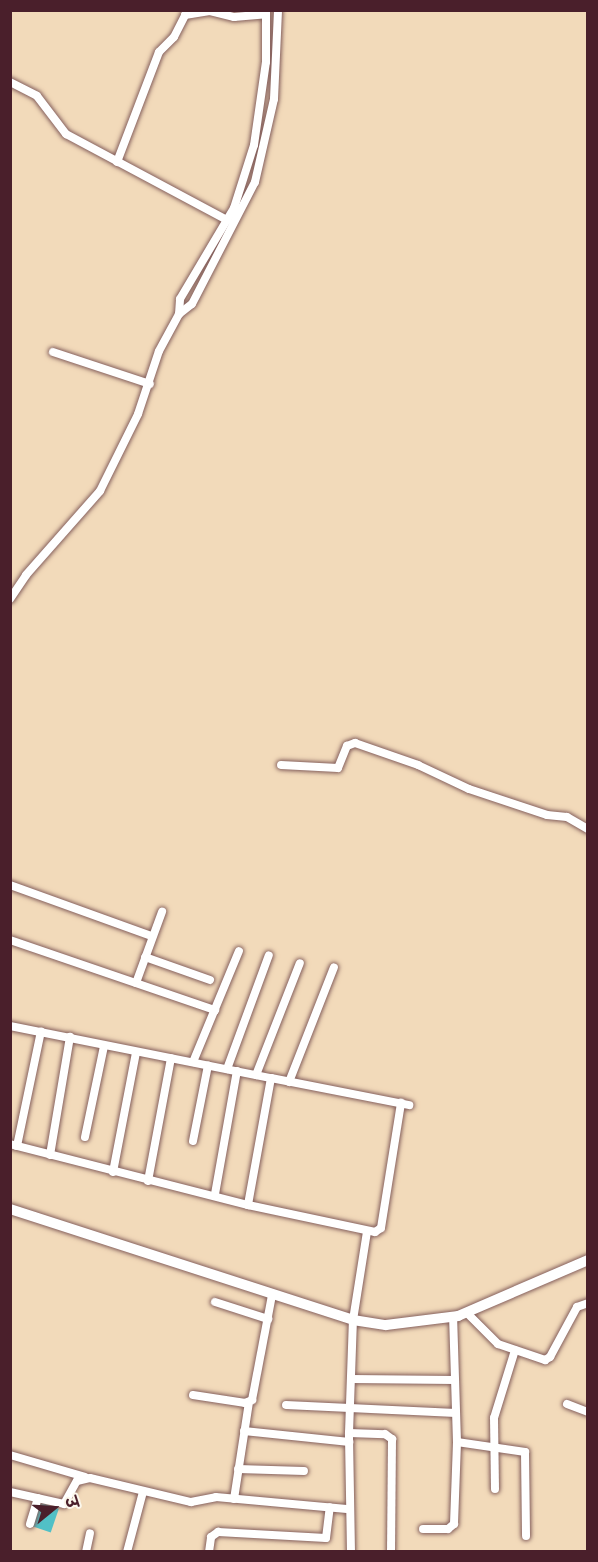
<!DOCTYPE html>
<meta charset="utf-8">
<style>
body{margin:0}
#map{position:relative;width:598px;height:1562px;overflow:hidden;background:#f2daba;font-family:"Comic Neue","Playpen Sans Deva",sans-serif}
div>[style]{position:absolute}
.water>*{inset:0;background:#51c0c6;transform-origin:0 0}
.roads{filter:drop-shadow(0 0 2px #85605d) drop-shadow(0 0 2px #85605d)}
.minor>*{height:8px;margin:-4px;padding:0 4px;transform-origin:4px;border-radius:4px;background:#fff}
.tertiary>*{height:10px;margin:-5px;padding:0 5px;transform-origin:5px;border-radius:5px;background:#fff}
span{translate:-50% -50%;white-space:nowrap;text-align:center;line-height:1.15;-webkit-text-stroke:6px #fbf7ec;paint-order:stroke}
.frame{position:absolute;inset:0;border:12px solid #4a1f2b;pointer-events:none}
.north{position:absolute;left:24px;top:1478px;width:60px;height:60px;-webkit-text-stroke:4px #fbf7ec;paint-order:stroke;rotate:72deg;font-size:16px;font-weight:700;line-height:24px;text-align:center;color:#4a1f2b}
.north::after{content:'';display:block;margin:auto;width:21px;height:27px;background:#4a1f2b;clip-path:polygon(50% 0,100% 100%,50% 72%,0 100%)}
</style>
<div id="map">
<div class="water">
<div style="left:39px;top:1502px;width:21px;height:25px;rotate:19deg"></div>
</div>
<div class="roads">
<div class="minor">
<div style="left:10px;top:82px;width:30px;rotate:27deg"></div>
<div style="left:37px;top:96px;width:48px;rotate:52.7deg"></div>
<div style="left:66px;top:134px;width:183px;rotate:28.1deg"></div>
<div style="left:117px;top:162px;width:118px;rotate:-69.1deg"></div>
<div style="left:159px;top:52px;width:21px;rotate:-45deg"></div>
<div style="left:174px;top:37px;width:25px;rotate:-63deg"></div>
<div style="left:185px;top:15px;width:25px;rotate:-9deg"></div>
<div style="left:210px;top:11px;width:25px;rotate:14deg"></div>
<div style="left:234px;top:17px;width:32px;rotate:-5deg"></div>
<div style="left:179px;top:314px;width:16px;rotate:-38deg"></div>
<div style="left:192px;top:304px;width:137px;rotate:-62.7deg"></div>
<div style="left:255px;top:182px;width:85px;rotate:-77.1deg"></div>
<div style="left:274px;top:99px;width:89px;rotate:-87.4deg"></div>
<div style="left:53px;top:352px;width:102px;rotate:18.3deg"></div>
<div style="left:10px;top:599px;width:29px;rotate:-56deg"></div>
<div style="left:26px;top:575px;width:112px;rotate:-48.6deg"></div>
<div style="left:100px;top:491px;width:86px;rotate:-63.7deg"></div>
<div style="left:138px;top:414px;width:66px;rotate:-71.6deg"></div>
<div style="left:159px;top:351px;width:42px;rotate:-61.6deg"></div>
<div style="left:179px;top:314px;width:15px;rotate:-86deg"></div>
<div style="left:180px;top:299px;width:106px;rotate:-59.3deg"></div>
<div style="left:234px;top:208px;width:66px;rotate:-72.4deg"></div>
<div style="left:254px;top:145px;width:84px;rotate:-81.8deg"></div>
<div style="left:266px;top:62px;width:52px;rotate:-90deg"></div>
<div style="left:281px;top:765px;width:57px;rotate:3deg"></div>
<div style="left:338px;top:768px;width:24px;rotate:-68deg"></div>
<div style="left:347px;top:746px;width:9px;rotate:-21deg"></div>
<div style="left:355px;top:743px;width:67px;rotate:19.2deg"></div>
<div style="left:418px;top:765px;width:56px;rotate:25.2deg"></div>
<div style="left:469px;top:789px;width:82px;rotate:18.4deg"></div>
<div style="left:547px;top:815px;width:20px;rotate:6deg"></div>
<div style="left:567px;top:817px;width:24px;rotate:30deg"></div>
<div style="left:10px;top:885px;width:151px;rotate:19.8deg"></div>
<div style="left:10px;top:940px;width:217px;rotate:18.9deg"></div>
<div style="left:145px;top:957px;width:69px;rotate:19.5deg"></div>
<div style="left:136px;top:983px;width:76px;rotate:-69.9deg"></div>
<div style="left:10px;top:1026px;width:266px;rotate:11.3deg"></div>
<div style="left:271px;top:1078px;width:129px;rotate:100.3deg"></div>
<div style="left:193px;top:1062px;width:120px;rotate:-67.5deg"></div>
<div style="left:227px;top:1069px;width:121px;rotate:-69.8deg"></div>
<div style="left:256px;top:1075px;width:120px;rotate:-68.6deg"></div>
<div style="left:271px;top:1078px;width:141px;rotate:11.1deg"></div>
<div style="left:289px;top:1082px;width:123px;rotate:-68.6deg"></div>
<div style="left:85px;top:1137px;width:93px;rotate:-78.2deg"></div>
<div style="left:193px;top:1141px;width:77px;rotate:-78.8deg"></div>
<div style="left:10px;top:1144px;width:246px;rotate:14.4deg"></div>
<div style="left:248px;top:1205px;width:130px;rotate:12deg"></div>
<div style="left:375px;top:1232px;width:7px;rotate:-34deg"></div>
<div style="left:381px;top:1228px;width:127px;rotate:-80.9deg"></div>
<div style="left:17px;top:1146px;width:117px;rotate:-78.2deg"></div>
<div style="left:50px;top:1155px;width:120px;rotate:-80.4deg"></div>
<div style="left:113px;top:1172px;width:121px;rotate:-79.1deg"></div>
<div style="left:148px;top:1181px;width:125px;rotate:-79.4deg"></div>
<div style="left:215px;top:1194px;width:125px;rotate:-79.9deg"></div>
<div style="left:215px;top:1302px;width:56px;rotate:17.8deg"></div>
<div style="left:467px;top:1313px;width:44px;rotate:45deg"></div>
<div style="left:498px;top:1344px;width:50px;rotate:18.8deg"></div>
<div style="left:545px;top:1360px;width:6px;rotate:-31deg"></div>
<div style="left:550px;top:1357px;width:57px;rotate:-61.6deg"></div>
<div style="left:577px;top:1307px;width:12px;rotate:-20deg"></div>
<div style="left:351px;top:1379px;width:104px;rotate:0.6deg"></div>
<div style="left:193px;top:1395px;width:53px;rotate:8.7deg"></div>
<div style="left:245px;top:1403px;width:8px;rotate:-23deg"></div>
<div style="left:252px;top:1400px;width:107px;rotate:-79.2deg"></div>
<div style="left:567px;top:1404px;width:22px;rotate:21deg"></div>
<div style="left:286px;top:1405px;width:170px;rotate:2.7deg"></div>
<div style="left:244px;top:1431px;width:106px;rotate:6deg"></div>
<div style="left:349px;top:1433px;width:36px;rotate:2deg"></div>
<div style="left:385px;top:1434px;width:9px;rotate:36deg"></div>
<div style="left:392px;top:1439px;width:113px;rotate:90.5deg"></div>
<div style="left:457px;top:1442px;width:69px;rotate:8.4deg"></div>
<div style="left:525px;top:1452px;width:84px;rotate:89.3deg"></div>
<div style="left:10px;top:1455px;width:78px;rotate:16.3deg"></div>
<div style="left:238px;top:1469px;width:66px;rotate:1.7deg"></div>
<div style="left:495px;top:1489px;width:71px;rotate:-90.8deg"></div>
<div style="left:494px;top:1418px;width:71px;rotate:-72.8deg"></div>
<div style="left:10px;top:1492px;width:55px;rotate:12.5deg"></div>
<div style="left:64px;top:1504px;width:26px;rotate:-61deg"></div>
<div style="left:77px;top:1481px;width:13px;rotate:-13deg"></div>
<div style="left:90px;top:1478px;width:104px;rotate:13.4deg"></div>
<div style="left:191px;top:1502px;width:25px;rotate:-11deg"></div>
<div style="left:216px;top:1497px;width:134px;rotate:5.2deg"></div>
<div style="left:234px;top:1499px;width:98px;rotate:-81.2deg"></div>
<div style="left:30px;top:1524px;width:27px;rotate:-73deg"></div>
<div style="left:423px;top:1529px;width:25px"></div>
<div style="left:448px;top:1529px;width:8px;rotate:-40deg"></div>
<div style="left:454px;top:1524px;width:82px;rotate:-87.9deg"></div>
<div style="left:457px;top:1442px;width:125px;rotate:-91.8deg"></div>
<div style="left:86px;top:1552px;width:19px;rotate:-78deg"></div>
<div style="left:127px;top:1552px;width:62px;rotate:-75.1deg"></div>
<div style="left:209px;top:1552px;width:15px;rotate:-82deg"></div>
<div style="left:211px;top:1537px;width:9px;rotate:-36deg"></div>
<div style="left:218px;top:1532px;width:108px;rotate:3.2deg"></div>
<div style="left:326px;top:1538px;width:31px;rotate:-83deg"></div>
<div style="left:351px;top:1552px;width:119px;rotate:-91deg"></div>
<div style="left:349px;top:1433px;width:113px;rotate:-88deg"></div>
<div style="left:353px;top:1320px;width:89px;rotate:-81deg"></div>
</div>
<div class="tertiary">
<div style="left:10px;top:1209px;width:361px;rotate:17.9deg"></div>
<div style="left:353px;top:1320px;width:33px;rotate:9deg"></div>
<div style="left:386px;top:1325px;width:73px;rotate:-7.1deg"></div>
<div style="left:458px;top:1316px;width:142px;rotate:-23.3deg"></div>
</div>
</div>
<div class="frame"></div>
<div class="north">उ</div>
</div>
